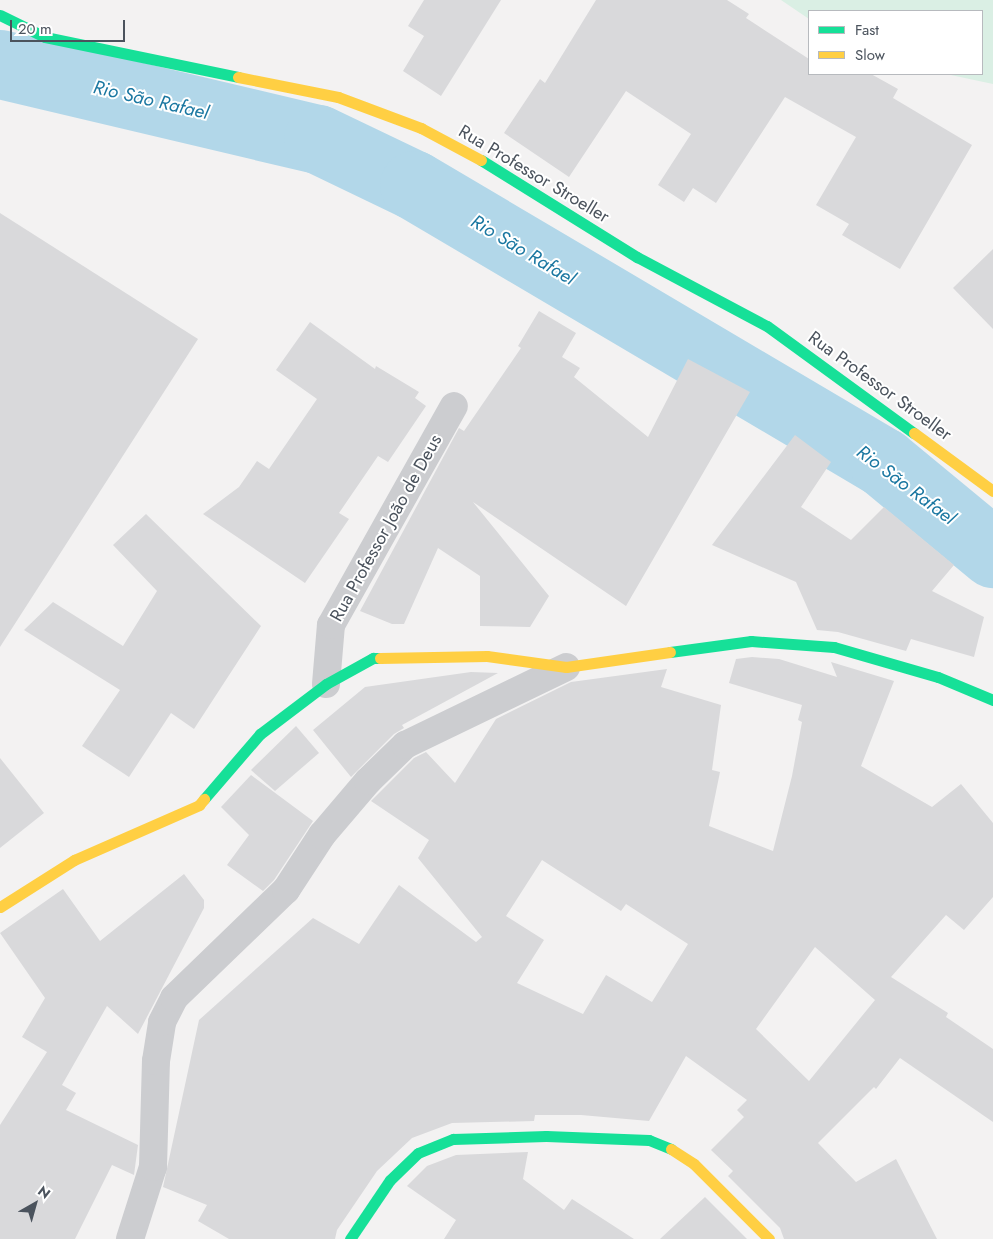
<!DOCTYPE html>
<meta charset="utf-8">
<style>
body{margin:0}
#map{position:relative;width:993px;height:1239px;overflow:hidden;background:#f3f2f2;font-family:Jost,sans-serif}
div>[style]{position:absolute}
.green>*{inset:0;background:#daefe4}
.river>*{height:69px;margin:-34.5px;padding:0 34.5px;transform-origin:34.5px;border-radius:34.5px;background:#b2d7e9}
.building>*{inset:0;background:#d9d9db}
.street>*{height:28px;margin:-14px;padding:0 14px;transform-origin:14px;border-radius:14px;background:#cccdd0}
.fast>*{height:11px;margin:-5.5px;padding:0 5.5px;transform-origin:5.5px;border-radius:5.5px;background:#16e098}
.slow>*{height:11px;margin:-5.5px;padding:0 5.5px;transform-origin:5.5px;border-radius:5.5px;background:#ffcf43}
span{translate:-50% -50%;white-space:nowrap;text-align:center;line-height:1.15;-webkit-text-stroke:4px #fff;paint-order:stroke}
.street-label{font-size:18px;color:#4b535d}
.water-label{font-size:19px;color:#1a77a1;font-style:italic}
.legend{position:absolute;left:808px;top:10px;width:175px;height:65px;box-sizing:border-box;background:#fff;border:1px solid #b7babe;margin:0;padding:6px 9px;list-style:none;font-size:15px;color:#4b535d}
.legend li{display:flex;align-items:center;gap:10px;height:25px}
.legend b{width:25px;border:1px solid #b7babe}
.north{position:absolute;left:10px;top:1179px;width:50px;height:50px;-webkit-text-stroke:4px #fff;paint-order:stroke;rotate:38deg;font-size:14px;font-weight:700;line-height:20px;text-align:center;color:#4b535d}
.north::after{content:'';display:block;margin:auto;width:18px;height:22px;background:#4b535d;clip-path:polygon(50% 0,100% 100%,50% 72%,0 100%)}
.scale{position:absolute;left:10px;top:20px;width:115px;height:22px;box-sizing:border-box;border:2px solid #4b535d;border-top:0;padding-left:6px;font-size:15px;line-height:18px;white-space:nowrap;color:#4b535d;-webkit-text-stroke:4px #fff;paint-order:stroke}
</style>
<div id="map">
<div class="green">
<div style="clip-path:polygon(781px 0,993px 0,993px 84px,946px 74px,982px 74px,982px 11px,809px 11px,809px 19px)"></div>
</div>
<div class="river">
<div style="left:0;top:64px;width:327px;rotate:13.3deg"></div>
<div style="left:318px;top:139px;width:106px;rotate:25.6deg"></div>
<div style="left:414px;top:185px;width:545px;rotate:30.57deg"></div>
<div style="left:883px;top:462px;width:143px;rotate:39.6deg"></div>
</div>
<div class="building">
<div style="clip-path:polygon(424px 0,501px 0,441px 96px,403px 71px,424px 36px,408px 26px)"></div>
<div style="clip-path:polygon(596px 0,727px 0,749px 14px,746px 18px,809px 59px,809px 74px,871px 74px,898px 89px,893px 98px,972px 145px,900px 269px,842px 235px,849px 224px,816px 205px,856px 137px,785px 97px,716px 203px,693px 188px,684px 202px,658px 185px,691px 134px,626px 91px,569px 177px,504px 133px,540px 79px,545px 83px)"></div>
<div style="clip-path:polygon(0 213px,198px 339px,0 647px)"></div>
<div style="clip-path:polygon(993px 249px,993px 329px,953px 288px)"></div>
<div style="clip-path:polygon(539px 311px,576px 333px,562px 357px,580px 368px,574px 377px,648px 437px,688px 359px,750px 392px,626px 606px,473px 502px,549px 596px,530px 627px,480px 626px,480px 576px,438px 548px,404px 624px,392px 624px,360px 611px,459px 428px,464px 431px,521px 348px,518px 346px)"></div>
<div style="clip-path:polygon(310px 322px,375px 369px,376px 366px,419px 392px,415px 398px,426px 406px,388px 462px,378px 456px,339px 513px,349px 519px,305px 583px,203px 514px,239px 487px,257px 461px,269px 469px,317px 399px,276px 370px)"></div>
<div style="clip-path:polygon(795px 435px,831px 462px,801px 507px,851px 540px,884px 507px,954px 565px,932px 591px,984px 617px,974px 657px,911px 639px,906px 651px,838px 632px,817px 630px,796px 582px,712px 545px)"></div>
<div style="clip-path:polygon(146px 514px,261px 626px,194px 729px,171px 713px,129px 777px,82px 746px,120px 690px,24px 630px,53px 602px,123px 646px,157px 591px,113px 545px)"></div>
<div style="clip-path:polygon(evenodd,752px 657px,779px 659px,837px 677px,831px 662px,894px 681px,861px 766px,932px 807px,961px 784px,993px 823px,993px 897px,964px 930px,946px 915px,891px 977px,948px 1013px,946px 1017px,993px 1049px,993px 1122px,900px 1058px,876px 1089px,874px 1087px,818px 1143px,856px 1182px,896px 1159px,937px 1239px,784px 1239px,780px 1228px,728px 1176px,733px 1171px,711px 1150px,744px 1117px,737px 1110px,747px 1100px,686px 1056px,649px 1121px,581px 1115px,535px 1115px,534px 1121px,452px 1123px,412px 1138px,377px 1171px,337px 1230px,335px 1239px,229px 1239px,198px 1221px,207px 1205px,163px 1187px,199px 1020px,313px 918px,359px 944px,399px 885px,476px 942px,482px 937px,418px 858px,429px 840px,371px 801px,414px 758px,426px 752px,455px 783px,496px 719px,571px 682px,667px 669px,661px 687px,721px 705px,712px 770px,720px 772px,709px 826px,773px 851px,792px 776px,802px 722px,798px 720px,802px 705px,729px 683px,736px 659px,752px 657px,542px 860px,621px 911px,626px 904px,688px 944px,652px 1002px,606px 975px,583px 1014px,517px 983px,544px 940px,506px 916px,542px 860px,752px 657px,815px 947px,875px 1000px,809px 1081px,756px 1029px,815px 947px)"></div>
<div style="clip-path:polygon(471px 672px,498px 673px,402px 725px,404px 728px,394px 734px,351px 777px,313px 730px,365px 687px)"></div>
<div style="clip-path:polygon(296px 726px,319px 753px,275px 791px,251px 770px)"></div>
<div style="clip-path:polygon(0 758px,44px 813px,0 848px)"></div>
<div style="clip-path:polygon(251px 775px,313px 821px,274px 880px,263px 891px,227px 865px,249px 835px,221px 807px)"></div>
<div style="clip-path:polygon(184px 874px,204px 900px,204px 908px,138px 1034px,107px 1006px,62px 1085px,76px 1093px,66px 1110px,138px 1145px,134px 1175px,112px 1165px,75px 1239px,0 1239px,0 1125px,47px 1052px,22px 1037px,45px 998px,0 933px,63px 889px,100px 941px)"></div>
<div style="clip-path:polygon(528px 1152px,523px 1179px,564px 1210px,572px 1199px,634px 1239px,444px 1239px,456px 1220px,407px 1186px,427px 1166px,456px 1155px)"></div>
<div style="clip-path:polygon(705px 1197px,747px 1239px,660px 1239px)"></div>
</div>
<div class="street">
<div style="left:326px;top:684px;width:59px;rotate:-85.2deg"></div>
<div style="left:331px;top:625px;width:251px;rotate:-60.7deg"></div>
<div style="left:130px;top:1239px;width:76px;rotate:-72.3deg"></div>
<div style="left:153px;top:1167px;width:106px;rotate:-88.4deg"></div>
<div style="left:156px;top:1061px;width:39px;rotate:-81deg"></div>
<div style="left:162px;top:1022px;width:27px;rotate:-63deg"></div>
<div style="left:174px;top:998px;width:156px;rotate:-44deg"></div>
<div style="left:286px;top:890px;width:66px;rotate:-56.8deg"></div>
<div style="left:322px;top:835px;width:71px;rotate:-49.6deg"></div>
<div style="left:368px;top:781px;width:52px;rotate:-44.2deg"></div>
<div style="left:405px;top:745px;width:179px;rotate:-25.8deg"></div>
</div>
<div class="fast">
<div style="left:0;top:15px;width:50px;rotate:26.1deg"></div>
<div style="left:45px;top:37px;width:197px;rotate:11.7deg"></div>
<div style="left:481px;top:160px;width:184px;rotate:31.9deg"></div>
<div style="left:637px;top:257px;width:147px;rotate:28deg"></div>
<div style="left:767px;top:326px;width:182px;rotate:36.1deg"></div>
<div style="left:670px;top:652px;width:82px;rotate:-7.7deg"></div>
<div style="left:751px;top:641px;width:83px;rotate:4.1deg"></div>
<div style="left:834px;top:647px;width:108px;rotate:16.1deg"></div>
<div style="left:938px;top:677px;width:60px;rotate:22.7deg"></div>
<div style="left:204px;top:799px;width:86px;rotate:-49.3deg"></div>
<div style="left:260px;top:734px;width:83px;rotate:-37.1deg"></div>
<div style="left:326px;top:684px;width:54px;rotate:-29deg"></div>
<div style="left:373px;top:658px;width:7px"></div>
<div style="left:350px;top:1239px;width:71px;rotate:-55.9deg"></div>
<div style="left:390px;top:1180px;width:39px;rotate:-44deg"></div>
<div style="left:418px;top:1153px;width:38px;rotate:-22deg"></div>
<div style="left:453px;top:1139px;width:93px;rotate:-1.8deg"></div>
<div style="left:546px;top:1136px;width:103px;rotate:2.2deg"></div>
<div style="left:649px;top:1140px;width:24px;rotate:22deg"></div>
</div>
<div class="slow">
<div style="left:238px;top:77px;width:102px;rotate:11.3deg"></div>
<div style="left:338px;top:97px;width:89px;rotate:20.5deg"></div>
<div style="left:421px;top:128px;width:68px;rotate:28.1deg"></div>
<div style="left:914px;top:433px;width:98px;rotate:36.3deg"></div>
<div style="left:380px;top:658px;width:107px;rotate:-1.1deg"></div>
<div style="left:487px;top:656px;width:80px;rotate:7.9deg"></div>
<div style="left:566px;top:667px;width:105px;rotate:-8.2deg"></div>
<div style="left:0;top:907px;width:88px;rotate:-32.4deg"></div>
<div style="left:74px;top:860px;width:137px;rotate:-23.7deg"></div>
<div style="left:199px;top:805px;width:8px;rotate:-50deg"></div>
<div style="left:671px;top:1149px;width:27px;rotate:33deg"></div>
<div style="left:694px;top:1164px;width:106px;rotate:45deg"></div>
</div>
<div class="street-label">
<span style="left:534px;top:174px;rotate:31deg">Rua Professor Stroeller</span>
<span style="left:880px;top:386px;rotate:36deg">Rua Professor Stroeller</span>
<span style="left:386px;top:528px;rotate:-61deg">Rua Professor João de Deus</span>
</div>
<div class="water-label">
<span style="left:151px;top:100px;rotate:13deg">Rio São Rafael</span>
<span style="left:523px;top:250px;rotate:31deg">Rio São Rafael</span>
<span style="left:906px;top:485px;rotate:37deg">Rio São Rafael</span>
</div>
<ul class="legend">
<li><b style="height:6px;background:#16e098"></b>Fast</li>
<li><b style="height:6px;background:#ffcf43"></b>Slow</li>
</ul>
<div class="north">N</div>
<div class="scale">20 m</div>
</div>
